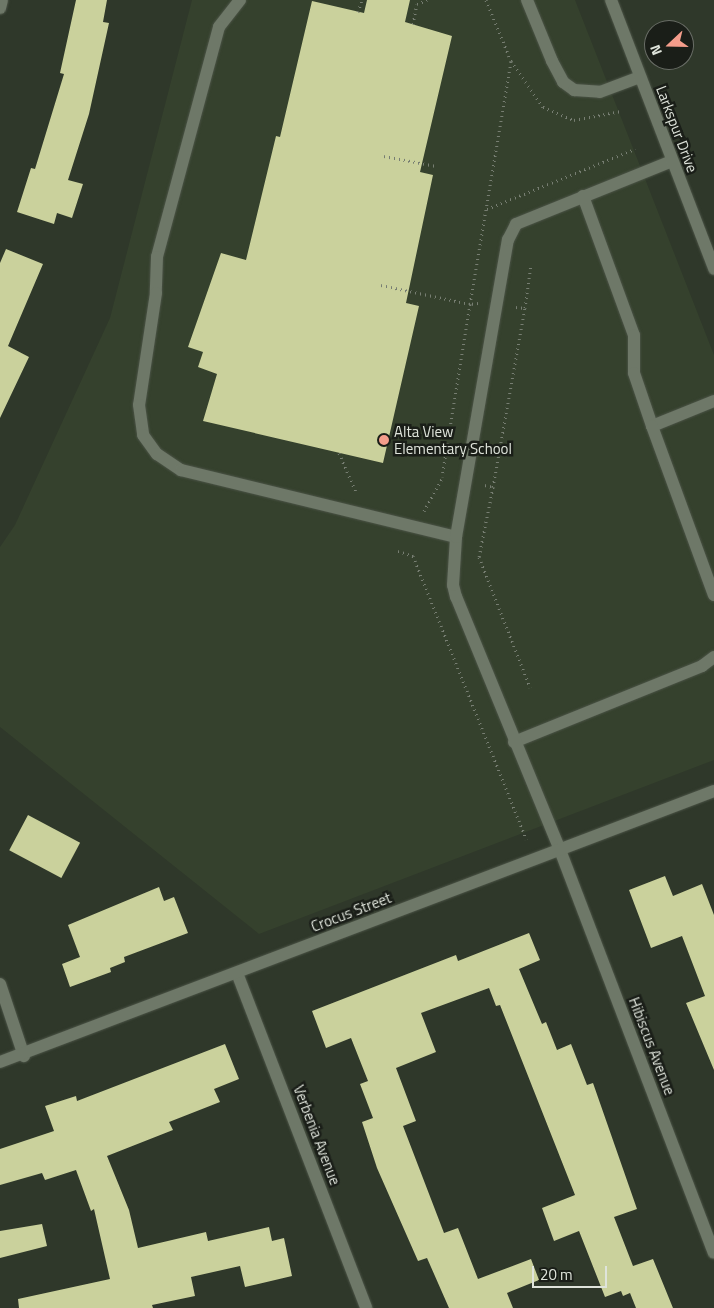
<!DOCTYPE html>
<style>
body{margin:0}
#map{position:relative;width:714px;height:1308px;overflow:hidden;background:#2f382a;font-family:"Titillium Web",sans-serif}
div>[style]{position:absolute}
.built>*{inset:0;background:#35412d}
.building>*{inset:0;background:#cad19c;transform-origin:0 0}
.path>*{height:3px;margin-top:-1.5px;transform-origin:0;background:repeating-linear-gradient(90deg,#777e72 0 1px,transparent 0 5px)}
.roads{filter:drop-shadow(0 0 1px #4b5346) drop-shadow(0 0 1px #4b5346)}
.service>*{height:12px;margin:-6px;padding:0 6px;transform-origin:6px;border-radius:6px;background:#6e7868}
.minor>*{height:12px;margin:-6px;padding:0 6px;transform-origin:6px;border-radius:6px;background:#6e7868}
.dots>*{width:14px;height:14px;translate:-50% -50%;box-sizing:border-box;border:2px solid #1a1e18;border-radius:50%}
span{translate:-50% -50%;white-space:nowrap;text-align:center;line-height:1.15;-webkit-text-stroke:5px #1a1e18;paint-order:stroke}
.street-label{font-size:15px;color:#dfe4db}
.poi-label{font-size:15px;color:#dfe4db}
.left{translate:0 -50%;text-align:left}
.north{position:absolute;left:644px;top:20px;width:50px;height:50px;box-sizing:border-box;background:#1a1e18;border:1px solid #696d66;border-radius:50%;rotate:249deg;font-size:14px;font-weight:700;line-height:20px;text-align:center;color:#dfe4db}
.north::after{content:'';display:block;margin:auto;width:18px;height:22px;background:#f49d8b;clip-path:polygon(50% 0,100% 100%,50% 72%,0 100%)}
.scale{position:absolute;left:532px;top:1266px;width:75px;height:22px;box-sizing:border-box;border:2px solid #dfe4db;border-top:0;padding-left:6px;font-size:15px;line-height:18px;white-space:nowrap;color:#dfe4db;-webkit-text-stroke:4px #1a1e18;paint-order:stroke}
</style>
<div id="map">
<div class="built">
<div style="clip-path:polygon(192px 0,575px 0,714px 355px,714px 760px,259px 934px,0 727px,0 547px,15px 525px,110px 318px)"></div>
</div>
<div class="building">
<div style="clip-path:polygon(76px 0,107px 0,103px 22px,109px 23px,89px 114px,68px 180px,83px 184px,72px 218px,57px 213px,54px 224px,17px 212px,31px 168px,35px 169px,64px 74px,60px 73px)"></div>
<div style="clip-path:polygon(367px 0,410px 0,405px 22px,452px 36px,420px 172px,433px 175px,406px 303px,419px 306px,383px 463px,203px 421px,217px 374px,198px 367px,203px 352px,188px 347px,221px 253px,246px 260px,276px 136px,280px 137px,312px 1px,364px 13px)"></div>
<div style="clip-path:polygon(6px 249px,43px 264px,8px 346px,29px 357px,0 418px,0 263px)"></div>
<div style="left:28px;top:815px;width:59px;height:40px;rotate:28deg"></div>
<div style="clip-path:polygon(665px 876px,673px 896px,702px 884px,714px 915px,714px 1070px,686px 1003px,705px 996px,682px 936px,651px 948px,629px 890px)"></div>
<div style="clip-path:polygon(159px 887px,164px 901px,174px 897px,188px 933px,124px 957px,125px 962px,110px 968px,111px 972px,70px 987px,62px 964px,80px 957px,68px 925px)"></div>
<div style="clip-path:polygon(529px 933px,540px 960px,519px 969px,542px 1024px,546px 1022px,557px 1050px,571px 1044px,587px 1085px,593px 1083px,637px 1209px,614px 1217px,633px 1266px,653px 1259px,673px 1308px,636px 1308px,630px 1293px,623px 1296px,621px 1291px,605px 1297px,579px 1231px,554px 1241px,542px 1208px,575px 1195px,500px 1005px,496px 1006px,489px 988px,421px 1013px,436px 1052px,396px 1068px,416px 1121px,403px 1126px,444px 1233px,458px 1228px,478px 1279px,531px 1259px,539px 1280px,507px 1293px,513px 1308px,449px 1308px,427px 1258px,418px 1261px,377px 1168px,362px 1122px,373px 1118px,360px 1084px,368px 1081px,351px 1038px,326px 1048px,312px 1011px,456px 955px,458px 961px)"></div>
<div style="clip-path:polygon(225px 1044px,239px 1079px,214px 1089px,220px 1102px,169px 1122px,173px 1130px,107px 1156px,129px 1210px,138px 1248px,206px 1232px,208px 1241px,269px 1227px,272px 1241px,284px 1238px,292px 1276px,245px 1287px,240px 1266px,191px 1277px,195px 1296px,152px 1305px,153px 1308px,19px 1308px,18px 1299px,110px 1279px,94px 1209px,91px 1211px,76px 1170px,45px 1180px,42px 1173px,0 1185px,0 1149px,54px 1131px,45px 1106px,76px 1096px,77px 1101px)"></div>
<div style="clip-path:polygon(42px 1224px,47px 1246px,0 1258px,0 1231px)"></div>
</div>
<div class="path">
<div style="left:358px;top:12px;width:13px;rotate:-72deg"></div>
<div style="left:413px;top:24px;width:20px;rotate:-79deg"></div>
<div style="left:417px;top:4px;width:11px;rotate:-22deg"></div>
<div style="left:511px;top:61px;width:56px;rotate:55.2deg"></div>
<div style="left:543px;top:107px;width:34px;rotate:23deg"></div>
<div style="left:574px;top:120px;width:48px;rotate:-10.8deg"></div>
<div style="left:384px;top:156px;width:53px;rotate:10.9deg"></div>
<div style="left:487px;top:209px;width:160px;rotate:-22.1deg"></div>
<div style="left:381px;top:285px;width:91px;rotate:12.1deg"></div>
<div style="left:470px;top:304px;width:175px;rotate:99.2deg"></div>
<div style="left:478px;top:303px;width:8px;rotate:173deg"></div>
<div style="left:470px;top:304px;width:246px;rotate:-80.4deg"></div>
<div style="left:511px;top:61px;width:66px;rotate:-112.3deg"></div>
<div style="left:516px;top:307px;width:9px;rotate:6deg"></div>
<div style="left:525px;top:308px;width:44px;rotate:-82.2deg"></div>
<div style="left:339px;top:453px;width:43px;rotate:66.4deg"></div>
<div style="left:485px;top:485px;width:8px;rotate:14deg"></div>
<div style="left:493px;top:487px;width:71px;rotate:101.3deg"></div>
<div style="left:479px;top:557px;width:140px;rotate:68.6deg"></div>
<div style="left:493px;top:487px;width:182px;rotate:-79.9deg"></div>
<div style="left:424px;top:511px;width:38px;rotate:-61deg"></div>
<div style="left:398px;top:551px;width:16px;rotate:18deg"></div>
<div style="left:413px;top:556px;width:305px;rotate:68.2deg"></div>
</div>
<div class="roads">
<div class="service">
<div style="left:240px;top:0;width:34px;rotate:128deg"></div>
<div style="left:219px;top:27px;width:238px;rotate:105.1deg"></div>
<div style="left:157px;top:257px;width:36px;rotate:92deg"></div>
<div style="left:156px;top:293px;width:113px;rotate:98.6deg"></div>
<div style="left:139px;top:405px;width:30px;rotate:82deg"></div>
<div style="left:143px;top:435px;width:24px;rotate:54deg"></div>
<div style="left:157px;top:454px;width:29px;rotate:34deg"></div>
<div style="left:181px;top:470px;width:283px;rotate:13.7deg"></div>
<div style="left:527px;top:0;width:66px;rotate:67.7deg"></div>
<div style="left:552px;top:61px;width:24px;rotate:62deg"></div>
<div style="left:563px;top:82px;width:14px;rotate:36deg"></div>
<div style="left:574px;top:90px;width:26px;rotate:4deg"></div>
<div style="left:600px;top:92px;width:43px;rotate:-20.6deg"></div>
<div style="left:583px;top:196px;width:148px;rotate:69.9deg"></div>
<div style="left:634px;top:335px;width:38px;rotate:90deg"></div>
<div style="left:634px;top:373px;width:56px;rotate:71.2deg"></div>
<div style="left:714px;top:401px;width:67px;rotate:158deg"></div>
<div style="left:652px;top:426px;width:180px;rotate:69.9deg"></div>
<div style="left:514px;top:742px;width:203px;rotate:-22deg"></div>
<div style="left:702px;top:666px;width:15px;rotate:-37deg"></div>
<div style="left:560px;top:850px;width:274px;rotate:-112.3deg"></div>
<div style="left:456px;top:597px;width:12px;rotate:-104deg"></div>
<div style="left:453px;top:585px;width:48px;rotate:-86.4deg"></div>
<div style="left:456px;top:537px;width:302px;rotate:-80.1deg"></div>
<div style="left:508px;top:240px;width:18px;rotate:-63deg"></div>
<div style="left:516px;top:224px;width:168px;rotate:-22deg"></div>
</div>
<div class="minor">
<div style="left:611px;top:0;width:288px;rotate:69deg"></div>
<div style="left:0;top:8px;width:8px;rotate:-76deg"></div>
<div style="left:560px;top:850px;width:431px;rotate:69.1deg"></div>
<div style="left:237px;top:973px;width:359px;rotate:68.9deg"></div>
<div style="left:0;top:984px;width:76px;rotate:71.6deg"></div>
<div style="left:0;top:1062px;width:764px;rotate:-20.78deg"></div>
</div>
</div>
<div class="dots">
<div style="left:384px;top:440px;background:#f49d8b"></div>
</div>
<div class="street-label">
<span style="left:677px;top:129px;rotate:69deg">Larkspur Drive</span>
<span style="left:351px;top:912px;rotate:-21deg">Crocus Street</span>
<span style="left:652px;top:1046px;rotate:69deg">Hibiscus Avenue</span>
<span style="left:317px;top:1135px;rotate:69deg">Verbenia Avenue</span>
</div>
<div class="poi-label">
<span class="left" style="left:394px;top:440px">Alta View<br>Elementary School</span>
</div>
<div class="north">N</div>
<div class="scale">20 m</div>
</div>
